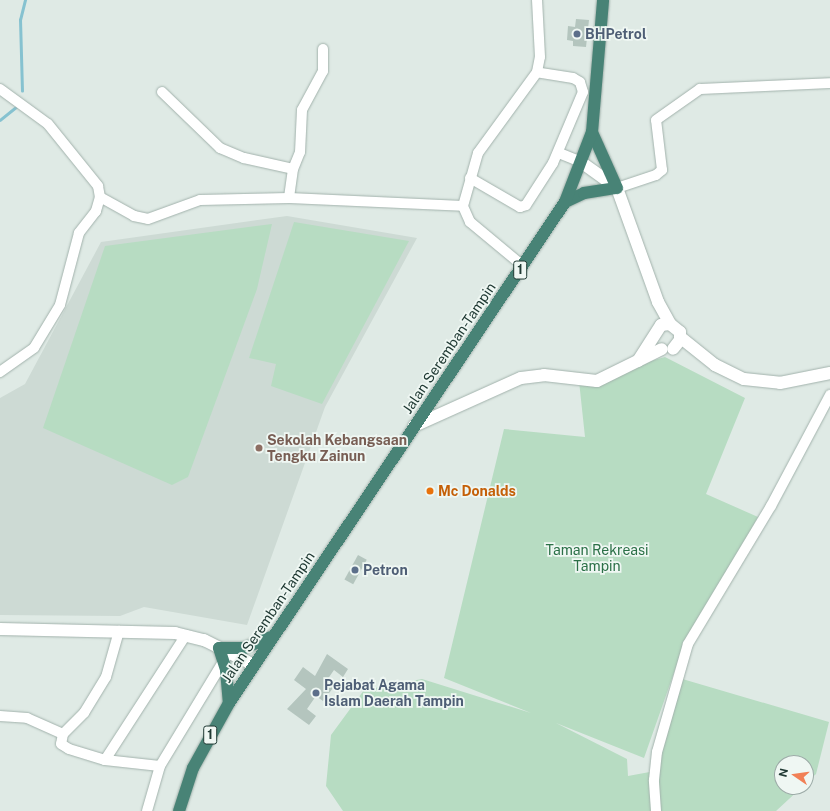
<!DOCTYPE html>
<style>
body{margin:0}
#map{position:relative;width:830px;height:811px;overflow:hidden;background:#dfeae5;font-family:"Public Sans",sans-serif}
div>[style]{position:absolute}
.built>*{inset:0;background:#cddad4}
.green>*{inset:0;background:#b7dcc2}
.stream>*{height:2.5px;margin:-1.25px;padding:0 1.25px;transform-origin:1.25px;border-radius:1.25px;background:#86c2d0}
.building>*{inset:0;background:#b4c5be;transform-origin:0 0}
.roads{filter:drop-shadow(0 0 1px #a2b2ac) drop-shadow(0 0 1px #a2b2ac)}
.minor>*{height:10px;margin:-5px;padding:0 5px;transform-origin:5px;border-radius:5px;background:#fff}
.tertiary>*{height:12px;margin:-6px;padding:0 6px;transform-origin:6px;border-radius:6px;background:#fff}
.trunk>*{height:12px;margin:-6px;padding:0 6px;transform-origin:6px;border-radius:6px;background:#488376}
.dots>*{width:11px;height:11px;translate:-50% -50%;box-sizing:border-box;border:2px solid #eff7f3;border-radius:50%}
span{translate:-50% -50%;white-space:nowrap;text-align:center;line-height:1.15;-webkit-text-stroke:3.5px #eff7f3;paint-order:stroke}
.shield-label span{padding:1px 3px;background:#eff7f3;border:1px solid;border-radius:3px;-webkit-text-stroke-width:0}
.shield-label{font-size:13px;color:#203a34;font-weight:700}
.service-label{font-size:14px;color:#4e5e75;font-weight:700}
.left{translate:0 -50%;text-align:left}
.street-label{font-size:14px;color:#203a34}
.education-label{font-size:14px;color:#785e54;font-weight:700}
.food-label{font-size:14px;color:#c56008;font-weight:700}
.park-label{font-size:14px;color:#2b7047}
.north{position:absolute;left:774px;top:755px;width:40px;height:40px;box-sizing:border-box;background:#eff7f3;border:1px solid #9caba7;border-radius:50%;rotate:283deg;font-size:11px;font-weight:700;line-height:16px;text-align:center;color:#203a34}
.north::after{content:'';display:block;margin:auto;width:14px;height:18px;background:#f18056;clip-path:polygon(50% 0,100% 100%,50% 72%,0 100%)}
</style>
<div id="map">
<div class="built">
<div style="clip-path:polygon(287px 216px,417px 238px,325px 407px,247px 625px,144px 607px,120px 616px,0 615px,0 398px,25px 384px,101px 242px)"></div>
</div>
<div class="green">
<div style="clip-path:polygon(294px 222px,409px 241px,322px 404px,271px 386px,276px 364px,249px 358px)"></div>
<div style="clip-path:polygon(272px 224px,257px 289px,188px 477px,172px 485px,43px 428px,105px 246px)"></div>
<div style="clip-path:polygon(665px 357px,745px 398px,706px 494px,758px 517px,676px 667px,644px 758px,556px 723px,627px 759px,628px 776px,655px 771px,656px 811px,343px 811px,326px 786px,331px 735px,364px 690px,422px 679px,531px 713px,444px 678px,504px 429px,585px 437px,579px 381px)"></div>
<div style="clip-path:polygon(679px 678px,829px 722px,816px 774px,806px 783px,806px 763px,782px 763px,782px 787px,802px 787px,776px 811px,660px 811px,657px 774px)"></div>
</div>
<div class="stream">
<div style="left:22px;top:91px;width:71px;rotate:-91.6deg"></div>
<div style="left:20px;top:20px;width:21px;rotate:-76deg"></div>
<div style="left:0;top:120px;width:22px;rotate:-39deg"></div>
</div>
<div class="building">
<div style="clip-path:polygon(576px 19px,589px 20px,586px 47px,573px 46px,573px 41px,567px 40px,568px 26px,575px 27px)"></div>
<div style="left:358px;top:555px;width:10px;height:28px;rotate:29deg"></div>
<div style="clip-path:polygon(327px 654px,348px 669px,343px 677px,334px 670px,325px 683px,333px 688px,323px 701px,316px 696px,307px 709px,316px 716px,309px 725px,287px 709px,306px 689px,294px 680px,303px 667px,315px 676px)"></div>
</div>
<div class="roads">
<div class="minor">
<div style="left:323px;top:49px;width:22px;rotate:90deg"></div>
<div style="left:323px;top:71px;width:44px;rotate:118.3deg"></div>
<div style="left:302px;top:110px;width:42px;rotate:92.7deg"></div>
<div style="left:300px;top:152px;width:18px;rotate:112deg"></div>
<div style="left:293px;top:169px;width:29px;rotate:98deg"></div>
<div style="left:289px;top:198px;width:174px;rotate:2.6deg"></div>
<div style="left:0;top:89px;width:59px;rotate:36.1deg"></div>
<div style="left:48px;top:124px;width:80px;rotate:51.1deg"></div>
<div style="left:98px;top:186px;width:11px;rotate:80deg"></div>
<div style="left:100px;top:197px;width:15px;rotate:106deg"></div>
<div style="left:96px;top:211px;width:28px;rotate:128deg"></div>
<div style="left:79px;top:233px;width:74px;rotate:104.8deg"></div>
<div style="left:60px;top:305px;width:50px;rotate:121.2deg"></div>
<div style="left:34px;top:348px;width:42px;rotate:144.8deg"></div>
<div style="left:162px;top:92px;width:81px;rotate:44deg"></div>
<div style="left:220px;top:148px;width:26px;rotate:23deg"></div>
<div style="left:244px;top:158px;width:50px;rotate:12.7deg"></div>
<div style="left:559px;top:153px;width:24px;rotate:22deg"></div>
<div style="left:470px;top:178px;width:58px;rotate:30.1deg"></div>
<div style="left:520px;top:207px;width:6px;rotate:-18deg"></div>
<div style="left:526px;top:205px;width:50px;rotate:-57.3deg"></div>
<div style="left:553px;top:163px;width:77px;rotate:-67.1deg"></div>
<div style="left:583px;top:92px;width:10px;rotate:-107deg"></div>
<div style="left:580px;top:82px;width:8px;rotate:-150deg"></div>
<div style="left:573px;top:78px;width:36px;rotate:-171deg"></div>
<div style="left:617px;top:188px;width:41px;rotate:-18.4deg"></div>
<div style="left:656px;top:175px;width:8px;rotate:-40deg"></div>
<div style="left:662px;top:170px;width:50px;rotate:-96.8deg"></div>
<div style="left:656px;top:120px;width:54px;rotate:-35.2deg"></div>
<div style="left:700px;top:89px;width:130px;rotate:-2.6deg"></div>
<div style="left:100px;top:197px;width:39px;rotate:29deg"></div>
<div style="left:134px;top:216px;width:14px;rotate:12deg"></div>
<div style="left:148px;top:219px;width:55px;rotate:-20.1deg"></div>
<div style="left:200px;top:200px;width:89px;rotate:-1.3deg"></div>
<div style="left:523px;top:266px;width:69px;rotate:-140.3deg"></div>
<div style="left:470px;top:222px;width:17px;rotate:-114deg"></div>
<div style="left:463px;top:206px;width:55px;rotate:-74.2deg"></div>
<div style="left:478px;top:153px;width:100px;rotate:-53.9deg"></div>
<div style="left:537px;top:72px;width:15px;rotate:-79deg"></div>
<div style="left:540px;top:57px;width:57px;rotate:-93deg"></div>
<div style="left:0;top:716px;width:27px;rotate:4deg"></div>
<div style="left:27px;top:718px;width:39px;rotate:24deg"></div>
<div style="left:63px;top:734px;width:30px;rotate:-45deg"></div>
<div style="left:84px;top:713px;width:42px;rotate:-58.6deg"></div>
<div style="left:106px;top:677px;width:48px;rotate:-74.2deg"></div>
<div style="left:63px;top:734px;width:10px;rotate:101deg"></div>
<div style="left:61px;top:744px;width:9px;rotate:32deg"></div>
<div style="left:69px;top:749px;width:38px;rotate:17deg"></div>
<div style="left:105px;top:760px;width:55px;rotate:6.2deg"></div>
<div style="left:105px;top:760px;width:149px;rotate:-57.1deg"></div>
<div style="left:147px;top:811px;width:47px;rotate:-73.9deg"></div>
<div style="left:160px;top:766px;width:127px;rotate:-58.8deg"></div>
<div style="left:656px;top:811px;width:31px;rotate:-94deg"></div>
<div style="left:654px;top:780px;width:28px;rotate:-84deg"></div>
<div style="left:657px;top:752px;width:112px;rotate:-74deg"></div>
<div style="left:688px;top:644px;width:161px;rotate:-59deg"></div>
<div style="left:771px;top:506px;width:126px;rotate:-62deg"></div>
</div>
<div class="tertiary">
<div style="left:581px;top:162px;width:44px;rotate:35.8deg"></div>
<div style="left:617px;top:188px;width:121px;rotate:70.2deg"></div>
<div style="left:658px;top:302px;width:25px;rotate:61deg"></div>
<div style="left:680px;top:337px;width:45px;rotate:38.7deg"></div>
<div style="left:715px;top:365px;width:32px;rotate:26deg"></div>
<div style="left:744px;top:379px;width:36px;rotate:6deg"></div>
<div style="left:780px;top:383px;width:51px;rotate:-11.3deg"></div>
<div style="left:638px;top:361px;width:43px;rotate:-57.4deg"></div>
<div style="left:661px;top:325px;width:9px;rotate:-6deg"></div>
<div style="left:670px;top:324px;width:13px;rotate:39deg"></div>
<div style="left:680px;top:332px;width:8px;rotate:90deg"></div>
<div style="left:680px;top:340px;width:11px;rotate:128deg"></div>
<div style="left:414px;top:426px;width:117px;rotate:-24.2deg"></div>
<div style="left:521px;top:378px;width:23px;rotate:-7deg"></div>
<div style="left:544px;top:375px;width:53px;rotate:6.5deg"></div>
<div style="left:597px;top:381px;width:72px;rotate:-26.2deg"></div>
<div style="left:0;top:629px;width:175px;rotate:1.3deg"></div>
<div style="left:175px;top:633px;width:30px;rotate:14deg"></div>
<div style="left:204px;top:640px;width:56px;rotate:26.6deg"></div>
</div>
<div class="trunk">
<div style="left:565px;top:202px;width:21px;rotate:-25deg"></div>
<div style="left:584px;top:193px;width:33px;rotate:-9deg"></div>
<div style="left:617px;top:188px;width:61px;rotate:-114.1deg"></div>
<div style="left:219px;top:648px;width:23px;rotate:72deg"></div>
<div style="left:226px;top:670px;width:33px;rotate:85deg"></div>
<div style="left:219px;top:648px;width:25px"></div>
<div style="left:244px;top:648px;width:29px;rotate:-22deg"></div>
<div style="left:179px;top:811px;width:45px;rotate:-72deg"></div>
<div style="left:193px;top:768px;width:74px;rotate:-61deg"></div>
<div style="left:229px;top:703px;width:603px;rotate:-56.15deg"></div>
<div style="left:565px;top:202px;width:75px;rotate:-68.9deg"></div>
<div style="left:592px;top:132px;width:132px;rotate:-85.2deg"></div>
</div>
</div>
<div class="dots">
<div style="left:577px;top:34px;background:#5c6f8a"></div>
<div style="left:259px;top:448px;background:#8d6e63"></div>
<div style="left:430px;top:491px;background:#e8710a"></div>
<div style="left:355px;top:570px;background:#5c6f8a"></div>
<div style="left:316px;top:693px;background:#5c6f8a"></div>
</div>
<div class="shield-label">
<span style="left:520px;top:270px">1</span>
<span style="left:210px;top:735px">1</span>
</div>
<div class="service-label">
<span class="left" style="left:585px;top:34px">BHPetrol</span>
<span class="left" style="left:363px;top:570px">Petron</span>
<span class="left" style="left:324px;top:693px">Pejabat Agama<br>Islam Daerah Tampin</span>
</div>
<div class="street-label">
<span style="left:449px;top:348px;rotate:-56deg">Jalan Seremban-Tampin</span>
<span style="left:268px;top:617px;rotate:-56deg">Jalan Seremban-Tampin</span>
</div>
<div class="education-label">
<span class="left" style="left:267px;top:448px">Sekolah Kebangsaan<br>Tengku Zainun</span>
</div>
<div class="food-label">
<span class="left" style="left:438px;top:491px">Mc Donalds</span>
</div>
<div class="park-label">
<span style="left:597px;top:558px">Taman Rekreasi<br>Tampin</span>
</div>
<div class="north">N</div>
</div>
